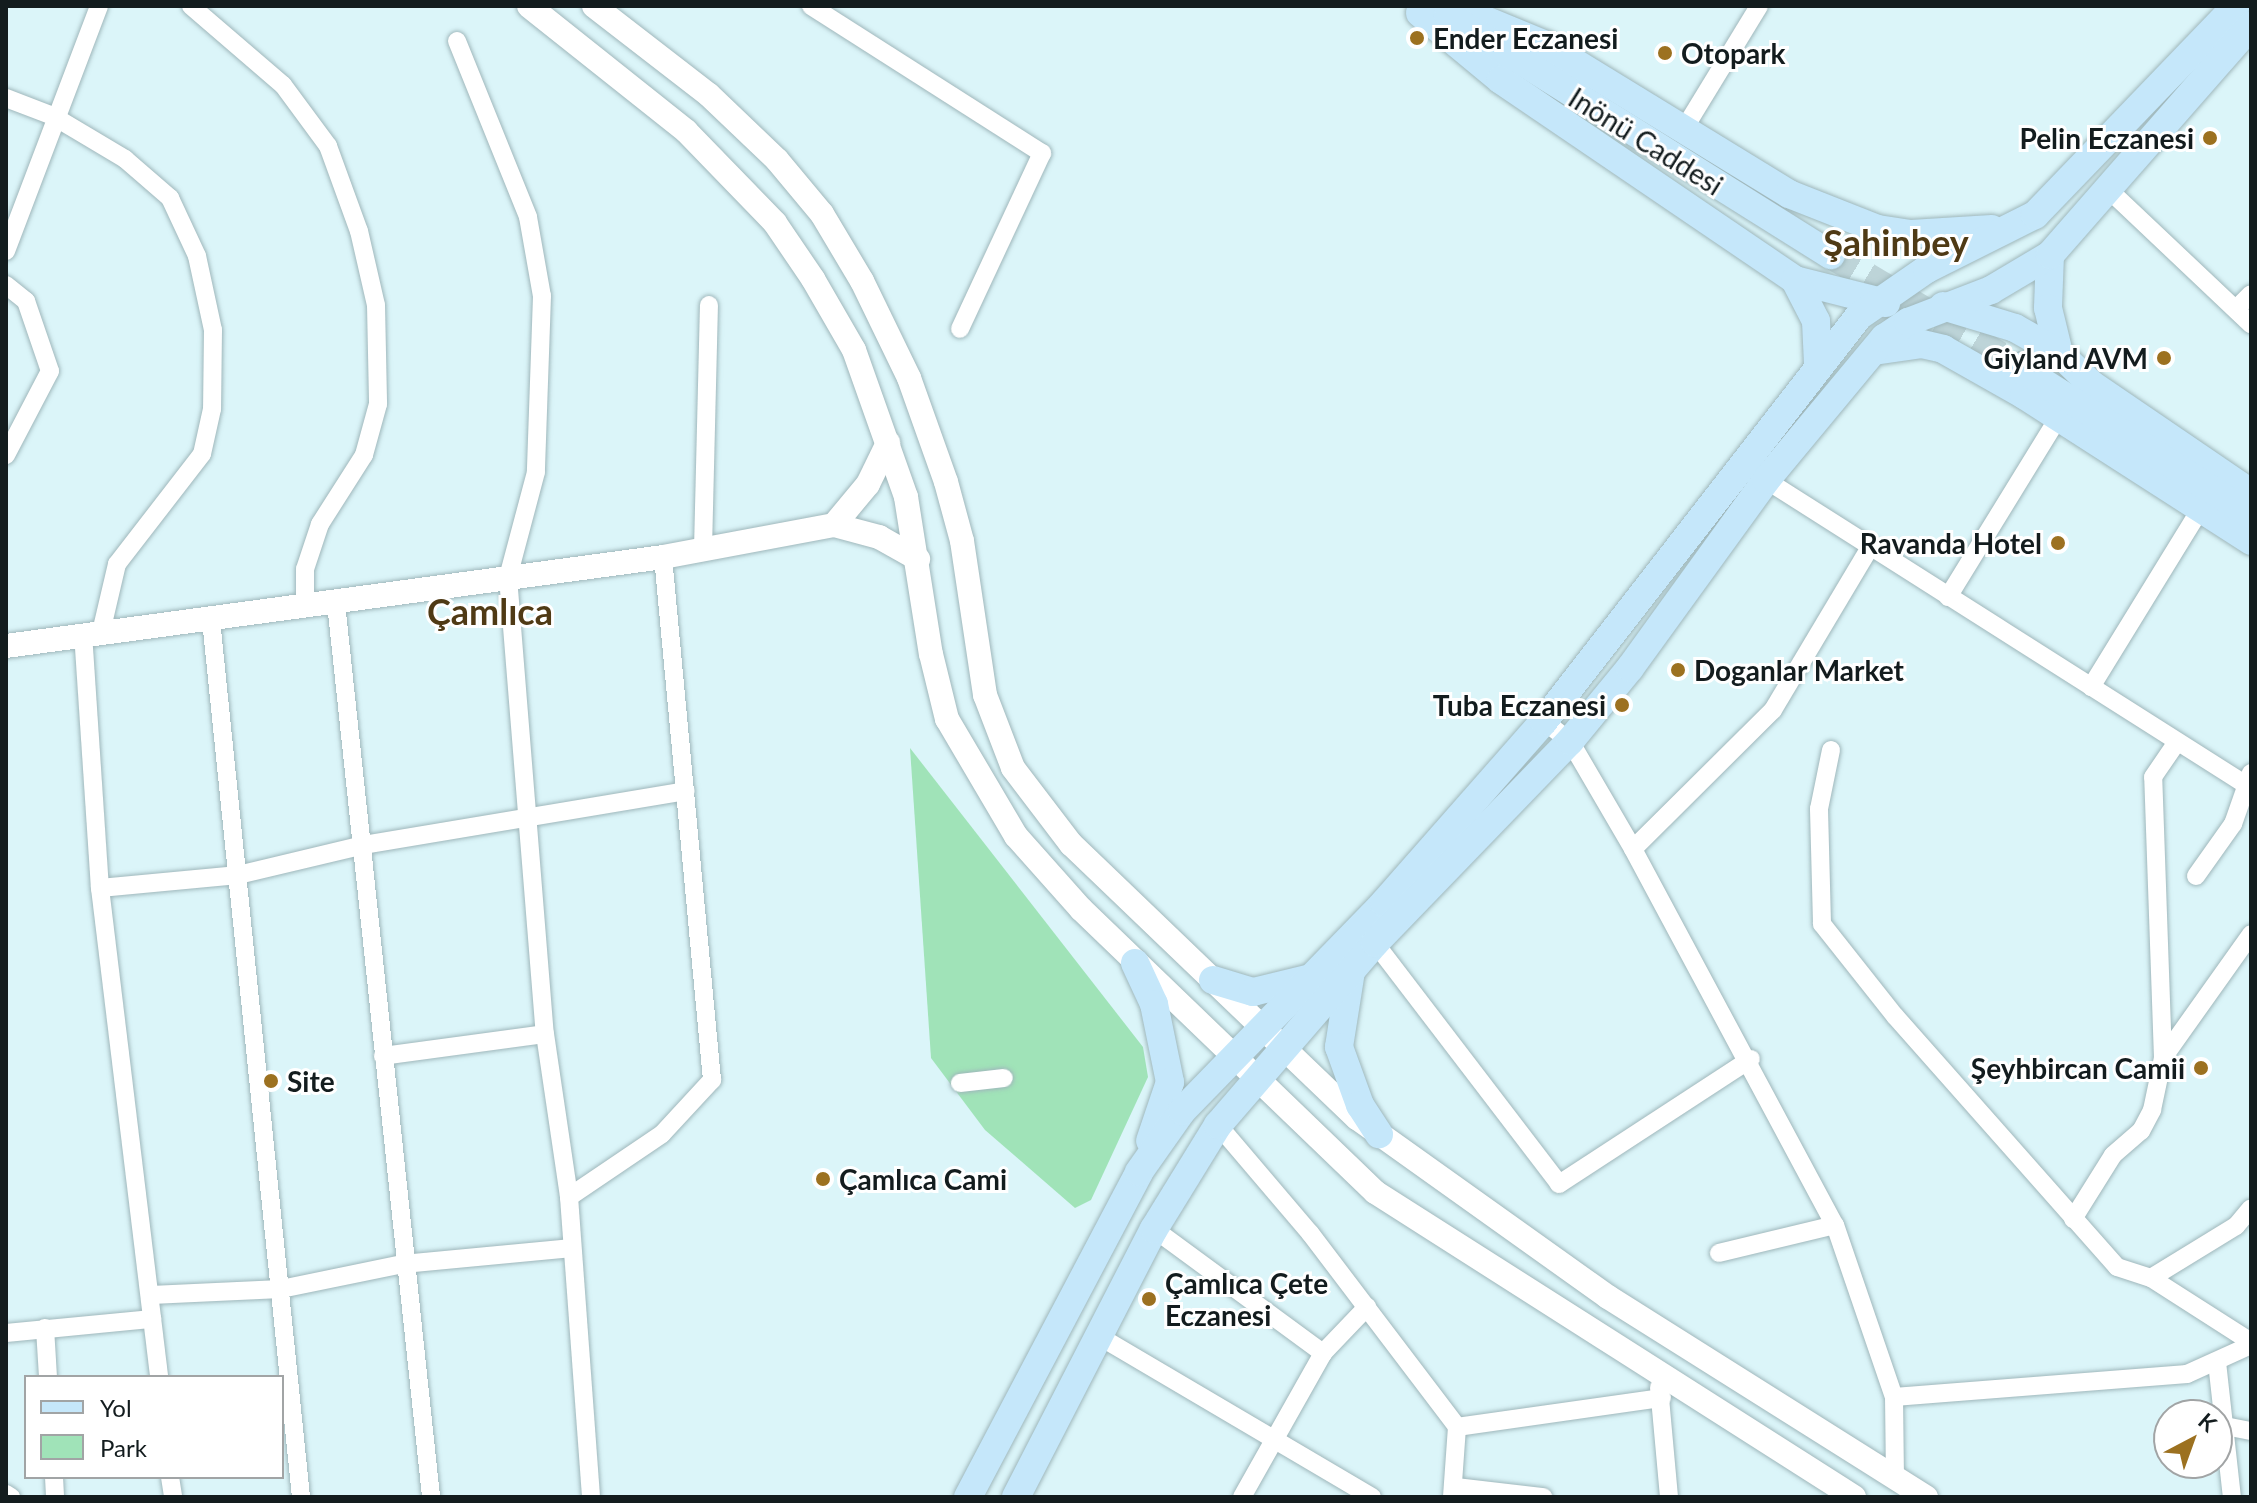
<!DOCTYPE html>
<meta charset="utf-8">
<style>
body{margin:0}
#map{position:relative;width:2257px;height:1503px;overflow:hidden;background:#dbf5f9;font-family:Lato,sans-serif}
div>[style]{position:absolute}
.green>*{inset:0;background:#a0e3b8}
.primary-tunnel>*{height:28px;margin-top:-14px;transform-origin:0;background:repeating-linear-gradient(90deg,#bdd4d8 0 28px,transparent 0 42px)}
.roads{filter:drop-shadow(0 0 2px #9fb7bb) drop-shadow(0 0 2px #9fb7bb)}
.street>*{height:18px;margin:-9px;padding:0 9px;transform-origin:9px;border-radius:9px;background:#fff}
.secondary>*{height:24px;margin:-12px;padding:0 12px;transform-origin:12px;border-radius:12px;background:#fff}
.primary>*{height:28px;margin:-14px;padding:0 14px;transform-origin:14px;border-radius:14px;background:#c5e7fa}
.dots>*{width:22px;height:22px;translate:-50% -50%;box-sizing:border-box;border:4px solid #fff;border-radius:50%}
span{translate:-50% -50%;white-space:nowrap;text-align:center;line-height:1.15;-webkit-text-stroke:6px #fff;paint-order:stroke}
.poi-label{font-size:28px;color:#131c1e;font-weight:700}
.left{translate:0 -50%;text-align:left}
.right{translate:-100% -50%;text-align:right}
.street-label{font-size:28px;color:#131c1e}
.district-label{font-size:36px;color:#4f3a15;font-weight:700}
.frame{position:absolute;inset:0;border:8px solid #131c1e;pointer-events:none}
.legend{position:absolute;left:24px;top:1375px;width:260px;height:104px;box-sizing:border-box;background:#fff;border:2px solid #a1a4a5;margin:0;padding:10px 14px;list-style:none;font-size:24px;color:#131c1e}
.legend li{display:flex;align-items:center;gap:16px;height:40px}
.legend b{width:40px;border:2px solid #a1a4a5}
.north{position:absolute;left:2153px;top:1399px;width:80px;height:80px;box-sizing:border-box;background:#fff;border:2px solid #a1a4a5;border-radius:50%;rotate:41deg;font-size:22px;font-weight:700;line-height:32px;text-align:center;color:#131c1e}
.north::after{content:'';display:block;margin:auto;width:28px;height:36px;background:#9c7120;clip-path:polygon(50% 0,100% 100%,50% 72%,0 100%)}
</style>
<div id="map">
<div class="green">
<div style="clip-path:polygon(910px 748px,1143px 1047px,1148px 1077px,1091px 1200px,1075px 1208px,985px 1130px,931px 1058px)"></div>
</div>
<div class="primary-tunnel">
<div style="left:1831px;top:255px;width:219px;rotate:30.8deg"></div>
</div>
<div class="roads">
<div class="street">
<div style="left:191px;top:6px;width:121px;rotate:40.7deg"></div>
<div style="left:283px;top:85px;width:76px;rotate:53.6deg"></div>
<div style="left:328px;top:146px;width:90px;rotate:70deg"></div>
<div style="left:359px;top:231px;width:76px;rotate:77.1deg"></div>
<div style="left:376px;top:305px;width:99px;rotate:88.8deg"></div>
<div style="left:378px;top:404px;width:53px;rotate:105.4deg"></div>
<div style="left:364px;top:455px;width:82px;rotate:122.5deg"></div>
<div style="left:320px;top:524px;width:47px;rotate:108.4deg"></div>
<div style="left:305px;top:569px;width:37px;rotate:90deg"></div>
<div style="left:811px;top:6px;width:274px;rotate:32.5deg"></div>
<div style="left:1042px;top:153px;width:194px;rotate:115deg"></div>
<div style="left:457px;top:41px;width:190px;rotate:68deg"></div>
<div style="left:528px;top:217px;width:80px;rotate:80deg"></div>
<div style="left:542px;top:296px;width:176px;rotate:92deg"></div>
<div style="left:536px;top:472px;width:109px;rotate:104.9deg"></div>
<div style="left:508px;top:577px;width:458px;rotate:85.4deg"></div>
<div style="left:545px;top:1034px;width:165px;rotate:81.6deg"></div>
<div style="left:569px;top:1197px;width:301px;rotate:85.8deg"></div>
<div style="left:6px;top:98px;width:50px;rotate:21deg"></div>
<div style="left:53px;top:116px;width:84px;rotate:30.8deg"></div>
<div style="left:125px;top:159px;width:60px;rotate:40.9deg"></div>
<div style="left:170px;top:198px;width:64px;rotate:65deg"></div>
<div style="left:197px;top:256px;width:76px;rotate:77.8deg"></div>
<div style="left:213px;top:330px;width:79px;rotate:90.7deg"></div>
<div style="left:212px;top:409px;width:46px;rotate:102.5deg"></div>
<div style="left:202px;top:454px;width:139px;rotate:127.7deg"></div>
<div style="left:117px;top:564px;width:70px;rotate:103.2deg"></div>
<div style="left:1684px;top:129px;width:144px;rotate:-58.6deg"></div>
<div style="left:2108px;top:189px;width:197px;rotate:43.4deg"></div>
<div style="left:6px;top:251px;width:262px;rotate:-69.2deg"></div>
<div style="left:6px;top:285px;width:26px;rotate:39deg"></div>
<div style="left:26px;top:301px;width:74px;rotate:71.1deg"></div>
<div style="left:50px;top:371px;width:95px;rotate:117.6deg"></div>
<div style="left:2236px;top:309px;width:21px;rotate:-45deg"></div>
<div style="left:1766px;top:480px;width:575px;rotate:32.42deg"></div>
<div style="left:703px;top:549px;width:244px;rotate:-88.6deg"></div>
<div style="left:1948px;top:597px;width:210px;rotate:-58.4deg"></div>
<div style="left:336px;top:603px;width:899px;rotate:83.93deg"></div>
<div style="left:211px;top:620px;width:882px;rotate:84.14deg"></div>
<div style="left:83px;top:633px;width:256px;rotate:86.2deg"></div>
<div style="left:100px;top:888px;width:493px;rotate:83.1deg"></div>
<div style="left:2091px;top:687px;width:208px;rotate:-58.4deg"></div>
<div style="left:1544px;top:721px;width:33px;rotate:38deg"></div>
<div style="left:1570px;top:741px;width:125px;rotate:59.7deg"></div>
<div style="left:1633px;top:849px;width:427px;rotate:61.8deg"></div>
<div style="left:1835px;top:1225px;width:182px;rotate:71.1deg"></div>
<div style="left:1894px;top:1397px;width:78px;rotate:89.3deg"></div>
<div style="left:1831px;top:750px;width:60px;rotate:101.5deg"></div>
<div style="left:1819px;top:809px;width:115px;rotate:88.5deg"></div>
<div style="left:1822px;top:924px;width:117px;rotate:51.6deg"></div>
<div style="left:1895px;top:1016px;width:335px;rotate:48.5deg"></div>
<div style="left:2117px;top:1267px;width:36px;rotate:18deg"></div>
<div style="left:2151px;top:1278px;width:119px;rotate:32.6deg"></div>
<div style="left:1633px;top:849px;width:197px;rotate:-44.8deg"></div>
<div style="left:1773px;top:710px;width:190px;rotate:-59.2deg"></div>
<div style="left:2196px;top:876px;width:64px;rotate:-54.6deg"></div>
<div style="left:2233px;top:824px;width:54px;rotate:-70.6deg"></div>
<div style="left:100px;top:888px;width:139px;rotate:-5.4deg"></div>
<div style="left:238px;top:875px;width:130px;rotate:-13.4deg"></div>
<div style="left:364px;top:845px;width:326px;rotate:-9.5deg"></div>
<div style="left:1375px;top:943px;width:303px;rotate:52.6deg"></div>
<div style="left:1559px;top:1184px;width:229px;rotate:-33.1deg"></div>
<div style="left:383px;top:1056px;width:163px;rotate:-7.7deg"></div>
<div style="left:2163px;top:1058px;width:152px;rotate:-54.6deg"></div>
<div style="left:960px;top:1083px;width:44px;rotate:-6.5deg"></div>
<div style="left:1218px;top:1125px;width:142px;rotate:49.6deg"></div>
<div style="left:1310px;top:1233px;width:243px;rotate:52.8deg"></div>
<div style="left:1457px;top:1427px;width:70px;rotate:94.1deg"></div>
<div style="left:569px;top:1197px;width:112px;rotate:-34.1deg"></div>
<div style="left:662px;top:1134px;width:74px;rotate:-47.2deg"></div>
<div style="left:712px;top:1080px;width:525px;rotate:-95.35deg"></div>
<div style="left:2073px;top:1219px;width:75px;rotate:-58deg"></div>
<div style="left:2113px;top:1155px;width:37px;rotate:-41deg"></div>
<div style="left:2141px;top:1131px;width:24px;rotate:-62deg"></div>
<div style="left:2152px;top:1110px;width:53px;rotate:-78.1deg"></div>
<div style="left:2163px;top:1058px;width:281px;rotate:-92deg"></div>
<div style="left:2153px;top:777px;width:42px;rotate:-55.6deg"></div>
<div style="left:1154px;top:1229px;width:210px;rotate:36.3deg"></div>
<div style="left:1719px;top:1253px;width:119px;rotate:-13.6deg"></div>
<div style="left:2151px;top:1278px;width:100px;rotate:-31.5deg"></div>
<div style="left:2236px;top:1226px;width:23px;rotate:-50deg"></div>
<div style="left:151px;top:1295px;width:130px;rotate:-2.6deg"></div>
<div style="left:281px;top:1289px;width:125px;rotate:-11.6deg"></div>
<div style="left:403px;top:1264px;width:170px;rotate:-5.4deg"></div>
<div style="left:45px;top:1328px;width:49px;rotate:86.5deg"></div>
<div style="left:6px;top:1333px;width:147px;rotate:-5.5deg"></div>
<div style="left:1097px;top:1335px;width:319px;rotate:30.5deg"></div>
<div style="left:2217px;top:1362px;width:136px;rotate:83.7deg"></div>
<div style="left:1659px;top:1387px;width:110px;rotate:84.8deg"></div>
<div style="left:1894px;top:1397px;width:294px;rotate:-4.5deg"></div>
<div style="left:2187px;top:1374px;width:70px;rotate:-24.4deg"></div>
<div style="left:2225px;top:1426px;width:26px;rotate:11deg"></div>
<div style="left:1457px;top:1427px;width:207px;rotate:-8.1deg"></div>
<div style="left:54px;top:1477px;width:20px;rotate:87deg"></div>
<div style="left:170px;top:1477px;width:20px;rotate:81deg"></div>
<div style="left:1456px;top:1487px;width:88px;rotate:6.6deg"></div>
<div style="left:6px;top:1494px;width:6px;rotate:31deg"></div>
<div style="left:1242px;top:1497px;width:165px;rotate:-60.6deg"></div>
<div style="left:1323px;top:1353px;width:64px;rotate:-46.3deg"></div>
</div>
<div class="secondary">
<div style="left:529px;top:6px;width:201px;rotate:38.5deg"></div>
<div style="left:686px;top:131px;width:128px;rotate:45.9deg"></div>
<div style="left:775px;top:223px;width:68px;rotate:55.8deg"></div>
<div style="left:813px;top:279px;width:82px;rotate:60deg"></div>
<div style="left:854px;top:350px;width:156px;rotate:70.5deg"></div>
<div style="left:906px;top:497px;width:159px;rotate:81deg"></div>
<div style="left:931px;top:654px;width:67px;rotate:76.2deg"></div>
<div style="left:947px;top:719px;width:136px;rotate:59.5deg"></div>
<div style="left:1016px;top:836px;width:98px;rotate:48.3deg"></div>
<div style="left:1081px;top:909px;width:408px;rotate:43.9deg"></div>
<div style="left:1375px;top:1192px;width:568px;rotate:32.49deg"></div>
<div style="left:594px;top:6px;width:145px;rotate:37.7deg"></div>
<div style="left:709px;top:95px;width:94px;rotate:43.7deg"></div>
<div style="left:777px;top:160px;width:70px;rotate:50.2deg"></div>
<div style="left:822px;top:214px;width:78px;rotate:59.2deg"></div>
<div style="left:862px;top:281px;width:108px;rotate:64.1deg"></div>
<div style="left:909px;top:378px;width:110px;rotate:70.4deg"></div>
<div style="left:946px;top:482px;width:61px;rotate:74.8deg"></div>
<div style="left:962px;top:541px;width:156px;rotate:81.5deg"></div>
<div style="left:985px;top:695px;width:78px;rotate:69deg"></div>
<div style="left:1013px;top:768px;width:96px;rotate:52.7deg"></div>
<div style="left:1071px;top:844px;width:396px;rotate:43.8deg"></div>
<div style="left:1357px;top:1118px;width:308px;rotate:35.5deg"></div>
<div style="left:1608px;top:1297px;width:376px;rotate:32.2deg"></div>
<div style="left:834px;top:525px;width:53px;rotate:-50.3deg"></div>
<div style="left:868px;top:484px;width:46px;rotate:-64deg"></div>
<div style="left:6px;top:646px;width:663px;rotate:-7.71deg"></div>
<div style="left:663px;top:557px;width:174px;rotate:-10.6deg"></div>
<div style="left:834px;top:525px;width:47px;rotate:14.9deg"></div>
<div style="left:879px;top:537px;width:45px;rotate:29.4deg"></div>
</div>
<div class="primary">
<div style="left:1451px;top:6px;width:103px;rotate:22.3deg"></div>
<div style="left:1546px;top:45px;width:285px;rotate:31.5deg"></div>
<div style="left:1789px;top:194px;width:96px;rotate:21.5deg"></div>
<div style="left:1878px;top:229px;width:33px;rotate:9deg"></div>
<div style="left:1911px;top:234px;width:81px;rotate:-3.5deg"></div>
<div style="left:1420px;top:13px;width:105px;rotate:39.6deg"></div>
<div style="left:1501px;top:80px;width:356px;rotate:34.2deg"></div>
<div style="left:1795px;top:280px;width:94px;rotate:14.2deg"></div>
<div style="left:1448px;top:15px;width:452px;rotate:32.1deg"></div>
<div style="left:2050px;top:255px;width:53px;rotate:92.2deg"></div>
<div style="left:2048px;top:308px;width:46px;rotate:76.3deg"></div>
<div style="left:2059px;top:353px;width:45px;rotate:44.1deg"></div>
<div style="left:2091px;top:384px;width:194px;rotate:34.3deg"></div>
<div style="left:1795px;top:280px;width:46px;rotate:62.9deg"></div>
<div style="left:1816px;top:321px;width:43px;rotate:87.3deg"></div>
<div style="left:1943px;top:306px;width:75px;rotate:17deg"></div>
<div style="left:2015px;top:328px;width:51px;rotate:29.6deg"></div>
<div style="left:1874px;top:351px;width:49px;rotate:-8.3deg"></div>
<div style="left:1922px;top:344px;width:22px;rotate:13deg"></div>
<div style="left:1943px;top:349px;width:93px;rotate:29.6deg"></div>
<div style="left:2024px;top:395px;width:270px;rotate:32.7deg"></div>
<div style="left:2019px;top:367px;width:275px;rotate:32.5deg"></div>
<div style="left:1135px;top:963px;width:45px;rotate:65.1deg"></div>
<div style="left:1154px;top:1004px;width:80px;rotate:78.4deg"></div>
<div style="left:1170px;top:1082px;width:62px;rotate:108.7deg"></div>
<div style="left:1351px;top:971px;width:77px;rotate:99deg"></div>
<div style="left:1339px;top:1047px;width:62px;rotate:70.1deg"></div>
<div style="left:1360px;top:1105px;width:35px;rotate:57deg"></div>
<div style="left:1213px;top:980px;width:42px;rotate:16.7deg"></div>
<div style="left:1253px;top:992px;width:56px;rotate:-13.5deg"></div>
<div style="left:968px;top:1497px;width:367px;rotate:-62.2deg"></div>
<div style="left:1139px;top:1172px;width:75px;rotate:-54.8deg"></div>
<div style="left:1182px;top:1111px;width:290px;rotate:-45.8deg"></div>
<div style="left:1384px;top:903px;width:242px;rotate:-48.7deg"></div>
<div style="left:1544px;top:721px;width:513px;rotate:-52.13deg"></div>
<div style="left:1859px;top:316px;width:83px;rotate:-34.7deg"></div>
<div style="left:1927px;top:269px;width:121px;rotate:-26.6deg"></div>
<div style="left:2035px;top:215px;width:290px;rotate:-46.1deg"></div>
<div style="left:1016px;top:1497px;width:301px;rotate:-62.8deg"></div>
<div style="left:1154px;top:1229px;width:122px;rotate:-58.4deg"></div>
<div style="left:1218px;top:1125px;width:240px;rotate:-49.2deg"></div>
<div style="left:1375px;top:943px;width:281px;rotate:-46deg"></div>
<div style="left:1570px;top:741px;width:94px;rotate:-50.6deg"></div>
<div style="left:1630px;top:668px;width:232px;rotate:-54.1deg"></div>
<div style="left:1766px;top:480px;width:185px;rotate:-50.3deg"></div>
<div style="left:1884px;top:338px;width:29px;rotate:-34deg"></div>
<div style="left:1908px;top:322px;width:89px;rotate:-21.1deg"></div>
<div style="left:1991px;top:290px;width:69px;rotate:-30.7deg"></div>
<div style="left:2050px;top:255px;width:305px;rotate:-48.8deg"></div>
</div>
</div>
<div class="dots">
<div style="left:1417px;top:38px;background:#9c7120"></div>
<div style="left:1665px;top:53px;background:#9c7120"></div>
<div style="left:2210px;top:138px;background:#9c7120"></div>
<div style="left:2164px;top:358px;background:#9c7120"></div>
<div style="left:2058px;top:543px;background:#9c7120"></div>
<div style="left:1678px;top:670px;background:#9c7120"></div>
<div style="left:1622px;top:705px;background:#9c7120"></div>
<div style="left:2201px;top:1068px;background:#9c7120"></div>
<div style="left:271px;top:1081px;background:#9c7120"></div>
<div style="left:823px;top:1179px;background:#9c7120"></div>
<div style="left:1149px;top:1299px;background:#9c7120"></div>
</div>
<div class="poi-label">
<span class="left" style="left:1433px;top:38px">Ender Eczanesi</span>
<span class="left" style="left:1681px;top:53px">Otopark</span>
<span class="right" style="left:2194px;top:138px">Pelin Eczanesi</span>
<span class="right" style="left:2148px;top:358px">Giyland AVM</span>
<span class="right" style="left:2042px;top:543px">Ravanda Hotel</span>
<span class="left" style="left:1694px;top:670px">Doganlar Market</span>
<span class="right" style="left:1606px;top:705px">Tuba Eczanesi</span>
<span class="right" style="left:2185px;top:1068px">Şeyhbircan Camii</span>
<span class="left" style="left:287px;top:1081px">Site</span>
<span class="left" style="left:839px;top:1179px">Çamlıca Cami</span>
<span class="left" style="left:1165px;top:1299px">Çamlıca Çete<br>Eczanesi</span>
</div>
<div class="street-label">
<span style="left:1646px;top:141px;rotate:32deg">Inönü Caddesi</span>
</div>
<div class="district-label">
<span style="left:1896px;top:243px">Şahinbey</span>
<span style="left:490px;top:612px">Çamlıca</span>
</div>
<div class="frame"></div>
<ul class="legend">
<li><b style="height:10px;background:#c5e7fa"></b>Yol</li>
<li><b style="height:22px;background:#a0e3b8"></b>Park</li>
</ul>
<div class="north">K</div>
</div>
